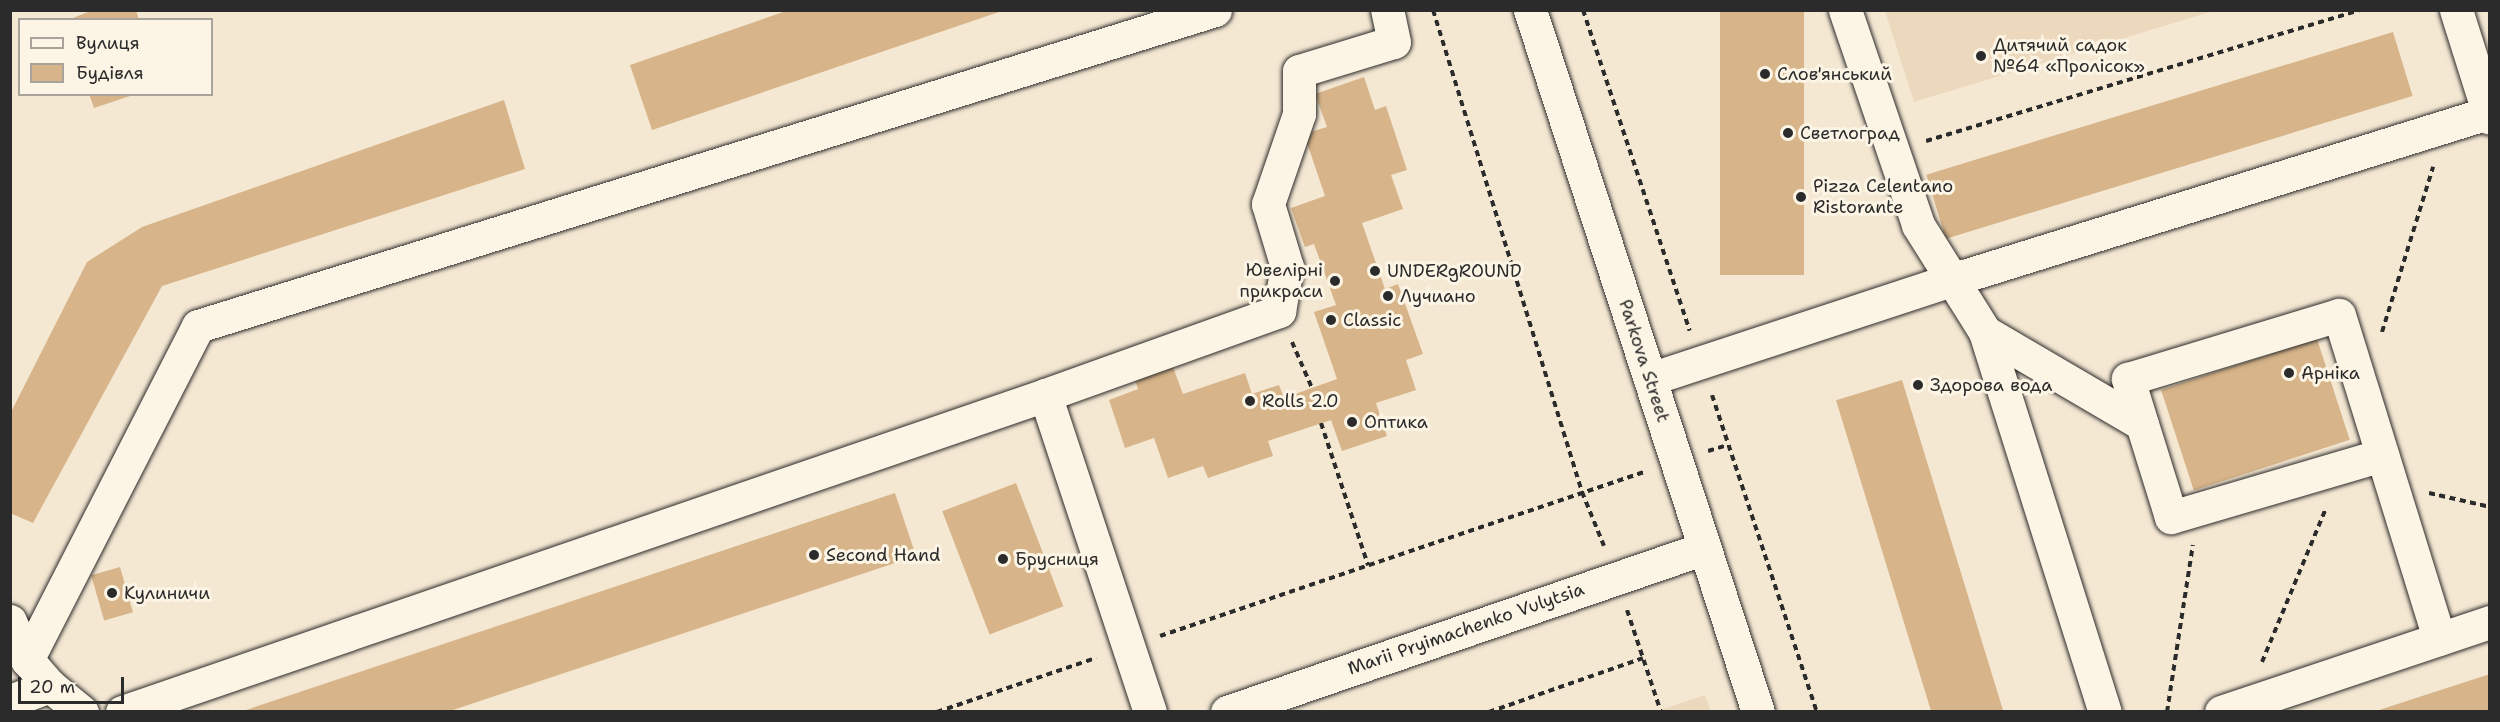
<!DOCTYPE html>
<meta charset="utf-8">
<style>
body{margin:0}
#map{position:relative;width:2500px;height:722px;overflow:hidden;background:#f5e8d3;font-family:"Shantell Sans",sans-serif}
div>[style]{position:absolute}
.built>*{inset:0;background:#ecd8bd}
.building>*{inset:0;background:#d7b489;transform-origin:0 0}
.path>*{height:4px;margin-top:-2px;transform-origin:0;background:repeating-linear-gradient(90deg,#2b2b2b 0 6px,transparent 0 10.5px)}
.roads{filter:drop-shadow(0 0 2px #2b2b2b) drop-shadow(0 0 2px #2b2b2b)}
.minor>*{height:33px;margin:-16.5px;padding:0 16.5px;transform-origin:16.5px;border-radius:16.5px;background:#fcf5e5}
.dots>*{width:16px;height:16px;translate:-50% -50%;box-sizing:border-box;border:3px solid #fcf5e5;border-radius:50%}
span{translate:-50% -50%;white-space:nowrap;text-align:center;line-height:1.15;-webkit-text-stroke:6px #fcf5e5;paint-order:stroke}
.poi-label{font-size:18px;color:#2b2b2b}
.left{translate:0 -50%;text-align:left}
.right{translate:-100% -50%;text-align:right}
.street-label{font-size:18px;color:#2b2b2b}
.frame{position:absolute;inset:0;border:12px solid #2b2b2b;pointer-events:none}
.legend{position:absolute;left:18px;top:18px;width:195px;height:78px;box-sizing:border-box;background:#fcf5e5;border:2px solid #a8a49b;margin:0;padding:8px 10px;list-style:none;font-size:18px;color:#2b2b2b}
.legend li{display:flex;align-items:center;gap:12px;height:30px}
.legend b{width:30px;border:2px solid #a8a49b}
.scale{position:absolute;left:18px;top:677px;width:106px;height:27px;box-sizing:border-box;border:3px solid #2b2b2b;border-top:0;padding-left:8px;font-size:18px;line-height:21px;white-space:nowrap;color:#2b2b2b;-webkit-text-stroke:4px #fcf5e5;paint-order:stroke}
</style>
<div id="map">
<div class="built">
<div style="clip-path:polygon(1885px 11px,1885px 10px,2213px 11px,1914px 102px)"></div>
<div style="clip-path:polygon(1705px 695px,1711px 711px,1657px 711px)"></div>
</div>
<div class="building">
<div style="clip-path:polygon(93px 10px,136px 10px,139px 20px,68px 20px)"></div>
<div style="clip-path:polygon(789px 10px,1002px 10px,1002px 11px,652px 130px,630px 65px)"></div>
<div style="left:1720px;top:10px;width:84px;height:265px"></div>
<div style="left:2393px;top:32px;width:67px;height:488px;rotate:73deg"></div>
<div style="clip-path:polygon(1364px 77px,1375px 110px,1386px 106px,1407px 170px,1391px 175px,1403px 209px,1362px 223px,1385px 289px,1398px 284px,1423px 354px,1406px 360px,1416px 390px,1376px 403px,1387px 436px,1342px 451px,1331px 420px,1268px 441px,1273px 456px,1208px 478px,1203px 466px,1168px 478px,1154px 438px,1125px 448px,1109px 400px,1138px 389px,1132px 372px,1170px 359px,1183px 394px,1245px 373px,1252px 394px,1279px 385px,1284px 398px,1337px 379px,1314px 312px,1336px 305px,1314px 244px,1305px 247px,1291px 208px,1325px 196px,1304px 134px,1327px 127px,1315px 94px)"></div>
<div style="clip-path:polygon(89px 94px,133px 94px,133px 95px,94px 108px)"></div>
<div style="clip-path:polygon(504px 100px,525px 169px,162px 286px,33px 523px,10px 513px,10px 414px,87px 262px,142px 227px)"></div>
<div style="left:2317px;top:339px;width:106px;height:164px;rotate:72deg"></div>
<div style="left:1902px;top:380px;width:348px;height:69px;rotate:73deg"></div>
<div style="left:1016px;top:483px;width:132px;height:79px;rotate:69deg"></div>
<div style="clip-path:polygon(895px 493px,916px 556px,447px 712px,240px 712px)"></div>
<div style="left:120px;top:567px;width:47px;height:30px;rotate:74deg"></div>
<div style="clip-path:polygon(2490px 674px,2490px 712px,2376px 712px,2376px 711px)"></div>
</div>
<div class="path">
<div style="left:1433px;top:10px;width:505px;rotate:72.82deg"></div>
<div style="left:1582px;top:492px;width:58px;rotate:67.8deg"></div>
<div style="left:1583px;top:10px;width:338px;rotate:71.6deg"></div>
<div style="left:1926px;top:141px;width:453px;rotate:-16.8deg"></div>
<div style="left:2382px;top:332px;width:173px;rotate:-72.8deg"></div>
<div style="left:1292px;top:342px;width:50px;rotate:66.5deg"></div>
<div style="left:1712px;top:395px;width:334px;rotate:71.7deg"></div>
<div style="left:1321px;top:423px;width:150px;rotate:71.7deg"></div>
<div style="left:1708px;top:451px;width:21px;rotate:-17deg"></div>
<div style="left:2429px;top:493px;width:63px;rotate:12.9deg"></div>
<div style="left:1627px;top:610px;width:108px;rotate:71.6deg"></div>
<div style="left:1160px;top:636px;width:511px;rotate:-18.72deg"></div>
<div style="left:2262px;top:662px;width:167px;rotate:-67.4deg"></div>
<div style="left:937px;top:712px;width:168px;rotate:-18.8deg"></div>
<div style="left:1489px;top:712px;width:163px;rotate:-19.3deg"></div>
<div style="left:2167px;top:712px;width:169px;rotate:-81.2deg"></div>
</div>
<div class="roads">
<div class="minor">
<div style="left:1530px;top:10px;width:738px;rotate:72.01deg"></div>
<div style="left:1845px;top:10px;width:227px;rotate:71.2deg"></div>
<div style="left:1918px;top:225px;width:126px;rotate:57.9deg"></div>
<div style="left:1985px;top:332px;width:398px;rotate:72.5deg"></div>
<div style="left:2456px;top:10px;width:113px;rotate:72.5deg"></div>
<div style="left:1985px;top:332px;width:182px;rotate:30.4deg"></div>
<div style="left:1650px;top:379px;width:330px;rotate:-18.2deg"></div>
<div style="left:1964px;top:276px;width:549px;rotate:-17.28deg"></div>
<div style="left:2382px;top:455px;width:220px;rotate:163.6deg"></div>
<div style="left:2171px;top:517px;width:145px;rotate:-107.3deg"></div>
<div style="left:2128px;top:379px;width:220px;rotate:-16.9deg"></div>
<div style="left:2339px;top:315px;width:339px;rotate:72.8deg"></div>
<div style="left:10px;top:621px;width:43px;rotate:66.4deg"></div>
<div style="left:10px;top:701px;width:43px;rotate:-20.6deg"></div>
<div style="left:82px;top:712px;width:41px;rotate:-140.9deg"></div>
<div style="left:50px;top:686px;width:35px;rotate:-131deg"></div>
<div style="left:27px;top:660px;width:375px;rotate:-62.9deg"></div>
<div style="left:198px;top:326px;width:1065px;rotate:-17.26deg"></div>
<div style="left:122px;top:712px;width:976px;rotate:-18.95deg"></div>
<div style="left:1150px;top:712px;width:334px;rotate:-108.3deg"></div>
<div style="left:1045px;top:395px;width:249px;rotate:-19.7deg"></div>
<div style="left:1279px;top:311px;width:45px;rotate:-79.7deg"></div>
<div style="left:1287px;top:267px;width:66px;rotate:-106.8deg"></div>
<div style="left:1268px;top:204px;width:95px;rotate:-71deg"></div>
<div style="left:1299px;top:114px;width:43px;rotate:-90deg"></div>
<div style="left:1299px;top:71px;width:99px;rotate:-17deg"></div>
<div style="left:1394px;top:42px;width:33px;rotate:-102deg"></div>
<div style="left:1227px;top:712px;width:505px;rotate:-18.94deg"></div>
<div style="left:2221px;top:712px;width:284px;rotate:-18.5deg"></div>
</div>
</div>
<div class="dots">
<div style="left:1981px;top:56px;background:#2b2b2b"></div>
<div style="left:1765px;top:74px;background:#2b2b2b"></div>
<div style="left:1788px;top:133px;background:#2b2b2b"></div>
<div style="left:1801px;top:197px;background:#2b2b2b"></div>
<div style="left:1375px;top:271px;background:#2b2b2b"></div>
<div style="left:1335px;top:281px;background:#2b2b2b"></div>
<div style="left:1388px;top:296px;background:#2b2b2b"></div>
<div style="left:1331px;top:320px;background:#2b2b2b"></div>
<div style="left:2289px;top:373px;background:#2b2b2b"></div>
<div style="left:1918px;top:385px;background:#2b2b2b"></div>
<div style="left:1250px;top:401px;background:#2b2b2b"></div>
<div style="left:1352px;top:422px;background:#2b2b2b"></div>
<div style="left:814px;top:555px;background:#2b2b2b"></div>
<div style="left:1003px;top:559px;background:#2b2b2b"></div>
<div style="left:112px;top:593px;background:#2b2b2b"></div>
</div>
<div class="poi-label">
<span class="left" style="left:1993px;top:56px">Дитячий садок<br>№64 «Пролісок»</span>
<span class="left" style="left:1777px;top:74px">Слов'янський</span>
<span class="left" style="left:1800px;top:133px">Светлоград</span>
<span class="left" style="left:1813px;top:197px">Pizza Celentano<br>Ristorante</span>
<span class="right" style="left:1323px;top:281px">Ювелірні<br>прикраси</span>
<span class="left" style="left:1387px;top:271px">UNDERgROUND</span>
<span class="left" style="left:1400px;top:296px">Лучиано</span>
<span class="left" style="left:1343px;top:320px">Classic</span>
<span class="left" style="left:2301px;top:373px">Арніка</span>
<span class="left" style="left:1930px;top:385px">Здорова вода</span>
<span class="left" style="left:1262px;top:401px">Rolls 2.0</span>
<span class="left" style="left:1364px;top:422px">Оптика</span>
<span class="left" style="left:826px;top:555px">Second Hand</span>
<span class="left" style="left:1015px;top:559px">Брусниця</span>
<span class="left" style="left:124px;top:593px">Кулиничи</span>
</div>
<div class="street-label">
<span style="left:1644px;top:361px;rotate:72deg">Parkova Street</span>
<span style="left:1466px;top:629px;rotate:-19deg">Marii Pryimachenko Vulytsia</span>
</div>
<div class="frame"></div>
<ul class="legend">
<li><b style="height:8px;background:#fcf5e5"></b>Вулиця</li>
<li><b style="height:16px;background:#d7b489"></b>Будівля</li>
</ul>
<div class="scale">20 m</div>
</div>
